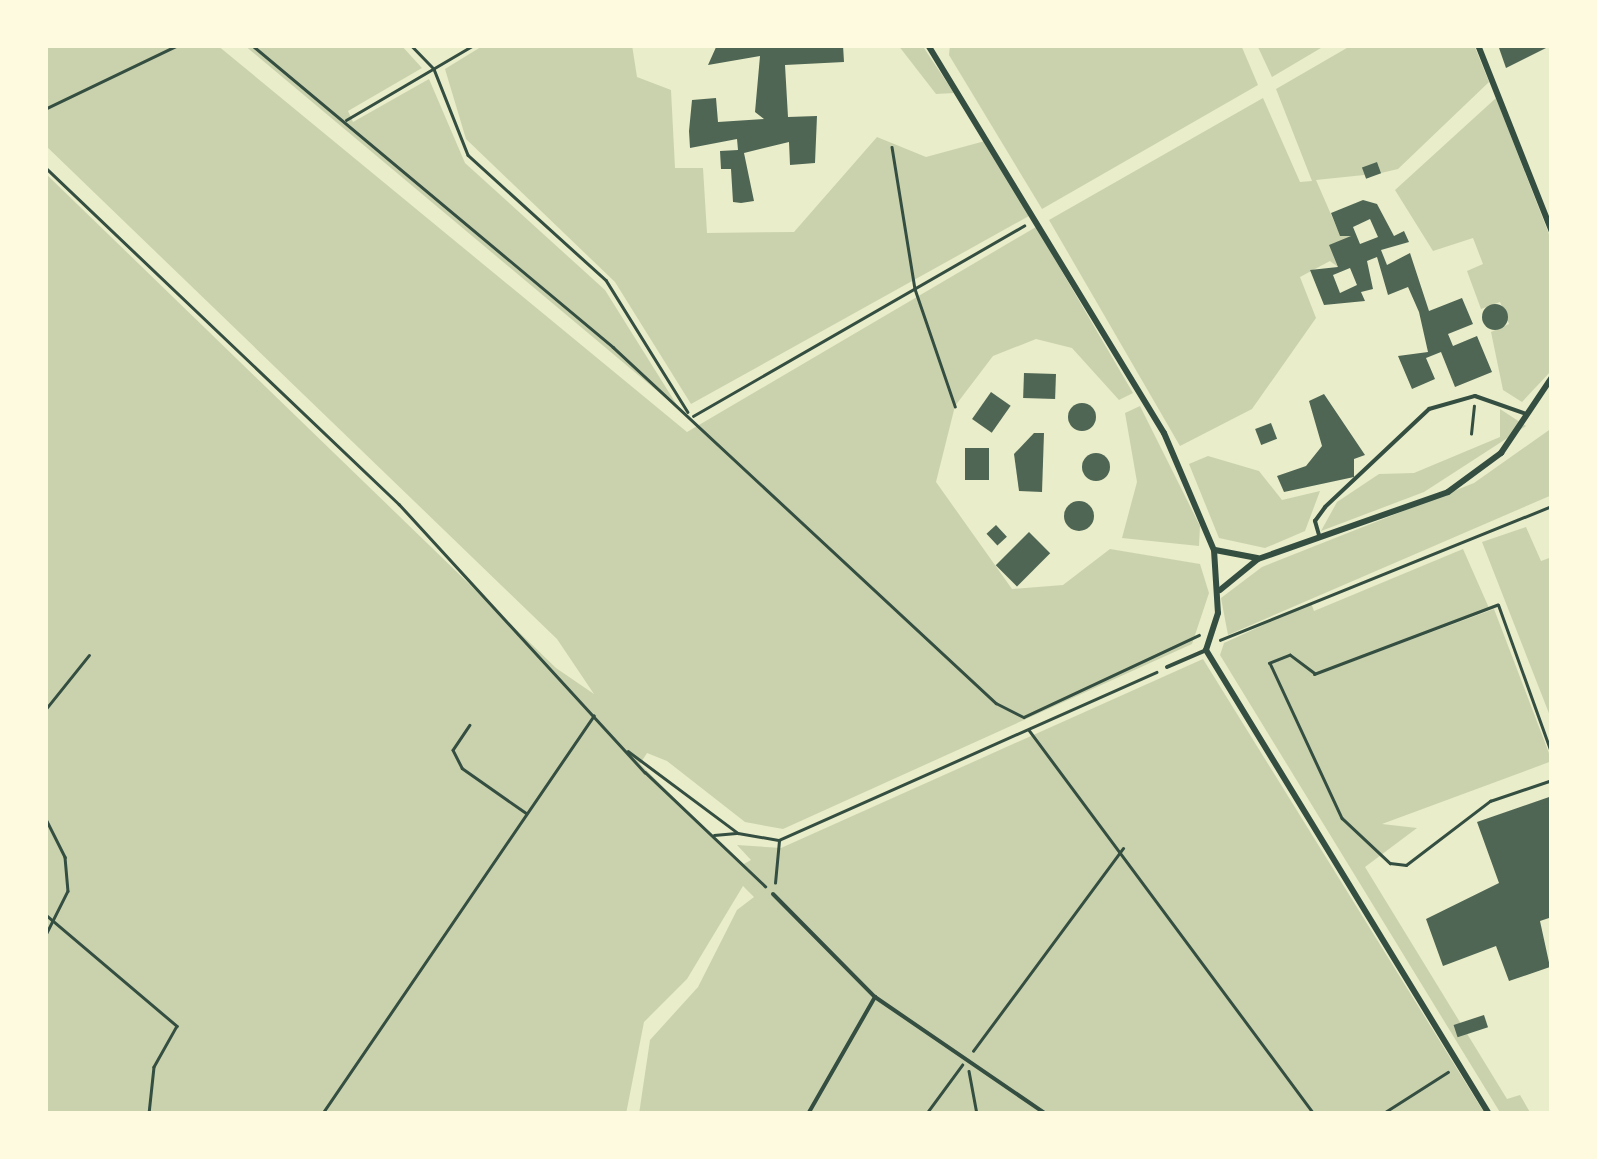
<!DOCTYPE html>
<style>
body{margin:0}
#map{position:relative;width:1597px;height:1159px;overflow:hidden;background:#e9edc9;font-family:Figtree,sans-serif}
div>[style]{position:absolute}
.green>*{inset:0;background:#cad2ad}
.building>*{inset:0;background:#4f6655;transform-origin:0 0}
.round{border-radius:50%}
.path>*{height:2.5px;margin:-1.25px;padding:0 1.25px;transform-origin:1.25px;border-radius:1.25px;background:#344e41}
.service>*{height:4px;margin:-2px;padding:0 2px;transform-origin:2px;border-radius:2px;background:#344e41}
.minor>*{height:6px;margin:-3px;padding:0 3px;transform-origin:3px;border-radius:3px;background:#344e41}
span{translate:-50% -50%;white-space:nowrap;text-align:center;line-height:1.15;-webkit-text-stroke:10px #fefae0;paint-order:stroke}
.frame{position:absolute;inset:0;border:48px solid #fefae0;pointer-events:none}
</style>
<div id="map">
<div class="green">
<div style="clip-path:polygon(45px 45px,217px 45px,687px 432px,1036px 227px,1133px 393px,1119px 400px,1072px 348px,1036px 339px,993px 356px,955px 406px,936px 482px,1012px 589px,1063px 585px,1110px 549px,1200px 564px,1209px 593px,1192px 644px,783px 829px,745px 822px,667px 761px,647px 753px,640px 764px,742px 865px,751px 860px,737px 845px,781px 848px,1203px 659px,1485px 1114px,639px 1114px,650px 1040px,698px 987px,737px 910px,754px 897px,743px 886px,687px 979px,644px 1022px,626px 1114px,45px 1114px,45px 173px,556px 668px,594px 694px,557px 639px,45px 145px)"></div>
<div style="clip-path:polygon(244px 45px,401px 45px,422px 68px,348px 111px,353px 122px,429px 79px,465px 163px,605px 290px,680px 410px)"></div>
<div style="clip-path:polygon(484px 45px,632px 45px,637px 77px,671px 90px,675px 168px,703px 168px,707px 233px,794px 232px,877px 137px,926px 157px,985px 141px,1029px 216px,691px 404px,615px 282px,466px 139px,445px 69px)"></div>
<div style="clip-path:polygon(898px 45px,922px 45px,954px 93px,936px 94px)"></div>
<div style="clip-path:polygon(1241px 45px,1258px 85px,1042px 209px,949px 55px,950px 45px)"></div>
<div style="clip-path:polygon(1257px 45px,1326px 45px,1272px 77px)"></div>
<div style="clip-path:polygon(1352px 45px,1474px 45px,1489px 82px,1398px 169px,1381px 173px,1377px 162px,1364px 175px,1316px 180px,1340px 235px,1351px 236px,1338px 267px,1330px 261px,1300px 277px,1316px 318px,1252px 409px,1180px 446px,1049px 220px,1263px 98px,1300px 182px,1312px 181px,1276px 89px)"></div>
<div style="clip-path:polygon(1496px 98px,1552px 242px,1552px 370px,1522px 402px,1503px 390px,1491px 332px,1509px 324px,1500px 302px,1481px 309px,1467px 271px,1483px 264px,1473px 238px,1433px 251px,1395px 190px)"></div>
<div style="clip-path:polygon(1140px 406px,1200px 526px,1199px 546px,1122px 538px,1137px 482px,1125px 413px)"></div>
<div style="clip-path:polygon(1500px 409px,1526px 426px,1424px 492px,1321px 531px,1337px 502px,1379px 474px,1414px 473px,1500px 437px)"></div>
<div style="clip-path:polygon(1552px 428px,1552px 495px,1228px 635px,1221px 598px,1262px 567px,1474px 483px)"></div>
<div style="clip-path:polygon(1208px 456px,1259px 471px,1282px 500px,1320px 491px,1305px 531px,1265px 548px,1219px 538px,1189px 464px)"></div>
<div style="clip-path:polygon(1526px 527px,1541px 561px,1552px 557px,1552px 721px,1482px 542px)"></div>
<div style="clip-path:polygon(1463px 549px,1489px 608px,1329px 670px,1494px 609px,1552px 761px,1382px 824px,1417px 828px,1365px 867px,1507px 1099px,1520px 1095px,1531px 1114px,1501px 1114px,1220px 655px,1224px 643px,1311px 603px,1314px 611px)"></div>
</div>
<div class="building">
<div style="clip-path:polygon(742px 45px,843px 45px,844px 62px,785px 65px,788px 117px,817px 116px,815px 163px,790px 165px,789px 142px,744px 153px,754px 201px,741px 203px,733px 202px,731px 169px,721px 169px,720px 151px,738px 150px,737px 139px,690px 148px,689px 131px,692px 100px,716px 98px,718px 122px,764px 119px,755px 112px,760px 56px,708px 65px,717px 45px)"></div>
<div style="clip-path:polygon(1552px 45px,1506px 68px,1499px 48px,1507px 45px)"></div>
<div style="left:1377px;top:162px;width:12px;height:16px;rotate:70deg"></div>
<div style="clip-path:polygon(evenodd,1363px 200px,1377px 204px,1394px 236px,1404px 231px,1409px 242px,1381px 250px,1387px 265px,1410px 253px,1429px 311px,1462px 298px,1473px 324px,1448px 334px,1453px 346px,1477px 336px,1492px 372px,1455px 387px,1441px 352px,1426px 358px,1435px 379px,1412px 389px,1398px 356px,1428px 352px,1419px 312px,1408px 287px,1388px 295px,1377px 257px,1367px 261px,1373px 289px,1361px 292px,1365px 301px,1324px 305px,1310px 270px,1338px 267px,1329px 245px,1351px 236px,1340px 236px,1331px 213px,1363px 200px,1370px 219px,1378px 237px,1360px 244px,1353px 227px,1370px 219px,1363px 200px,1350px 268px,1357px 285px,1340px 293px,1333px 275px,1350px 268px)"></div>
<div class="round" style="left:1482px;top:304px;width:26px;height:26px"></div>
<div style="left:1024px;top:373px;width:32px;height:25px;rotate:2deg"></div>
<div style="left:991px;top:392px;width:24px;height:33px;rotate:35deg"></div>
<div style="clip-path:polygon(1324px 394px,1365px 455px,1354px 459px,1354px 477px,1284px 492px,1277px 476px,1306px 466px,1322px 446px,1309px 401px)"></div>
<div class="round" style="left:1068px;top:403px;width:28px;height:28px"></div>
<div style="left:1271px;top:423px;width:17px;height:17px;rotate:69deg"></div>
<div style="clip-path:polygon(1034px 433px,1044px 433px,1042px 492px,1019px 491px,1014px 454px)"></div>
<div style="left:965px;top:448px;width:24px;height:32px"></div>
<div class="round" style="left:1082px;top:453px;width:28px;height:28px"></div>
<div class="round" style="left:1064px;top:501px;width:30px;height:30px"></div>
<div style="left:996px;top:525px;width:16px;height:13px;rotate:47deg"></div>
<div style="left:1029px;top:532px;width:30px;height:47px;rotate:45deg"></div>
<div style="clip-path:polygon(1552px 796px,1552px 917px,1540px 921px,1550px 967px,1509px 981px,1496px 946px,1443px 966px,1426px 919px,1499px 883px,1477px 822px)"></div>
<div style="left:1484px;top:1015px;width:13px;height:32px;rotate:72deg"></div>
</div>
<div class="path">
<div style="left:252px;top:45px;width:471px;rotate:39.9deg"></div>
<div style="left:613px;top:347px;width:523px;rotate:42.91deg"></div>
<div style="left:996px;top:703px;width:31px;rotate:27deg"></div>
<div style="left:1024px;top:717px;width:193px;rotate:-25.1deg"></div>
<div style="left:411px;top:45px;width:33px;rotate:46deg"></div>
<div style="left:434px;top:69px;width:92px;rotate:68.4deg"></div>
<div style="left:468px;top:155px;width:186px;rotate:42.2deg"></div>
<div style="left:606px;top:280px;width:155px;rotate:58.2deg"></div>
<div style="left:45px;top:109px;width:148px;rotate:-25.7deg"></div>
<div style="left:346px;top:120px;width:148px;rotate:-30.4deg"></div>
<div style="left:892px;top:147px;width:144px;rotate:80.8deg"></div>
<div style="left:915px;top:289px;width:124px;rotate:71.1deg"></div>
<div style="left:45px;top:167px;width:489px;rotate:43.6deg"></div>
<div style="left:399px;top:504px;width:364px;rotate:47.5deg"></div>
<div style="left:645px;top:772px;width:166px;rotate:43.5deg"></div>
<div style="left:693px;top:416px;width:382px;rotate:-29.9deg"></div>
<div style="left:1471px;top:434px;width:28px;rotate:-84deg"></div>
<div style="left:1220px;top:640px;width:358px;rotate:-22deg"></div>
<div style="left:45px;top:710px;width:70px;rotate:-51.3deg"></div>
<div style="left:470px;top:725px;width:30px;rotate:124deg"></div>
<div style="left:453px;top:750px;width:20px;rotate:63deg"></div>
<div style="left:462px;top:768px;width:78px;rotate:35.1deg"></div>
<div style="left:1029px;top:730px;width:478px;rotate:53.4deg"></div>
<div style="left:628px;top:751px;width:137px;rotate:36.7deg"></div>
<div style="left:738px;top:833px;width:42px;rotate:9.7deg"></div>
<div style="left:779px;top:840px;width:413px;rotate:-24deg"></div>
<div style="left:1552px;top:755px;width:159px;rotate:-109.8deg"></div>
<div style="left:1498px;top:605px;width:196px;rotate:159.3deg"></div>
<div style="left:1315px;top:674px;width:31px;rotate:-143deg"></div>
<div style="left:1290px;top:655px;width:22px;rotate:158deg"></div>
<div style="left:1270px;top:663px;width:171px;rotate:65.1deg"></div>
<div style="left:1342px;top:818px;width:66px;rotate:43.2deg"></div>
<div style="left:1390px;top:863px;width:16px;rotate:7deg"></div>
<div style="left:1406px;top:865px;width:106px;rotate:-37.3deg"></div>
<div style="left:1490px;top:801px;width:65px;rotate:-18.7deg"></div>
<div style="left:45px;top:817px;width:45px;rotate:63.4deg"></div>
<div style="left:65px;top:857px;width:34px;rotate:85deg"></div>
<div style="left:68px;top:891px;width:51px;rotate:116.6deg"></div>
<div style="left:714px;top:835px;width:22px;rotate:-5deg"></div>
<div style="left:775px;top:883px;width:42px;rotate:-84.6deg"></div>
<div style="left:45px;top:914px;width:173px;rotate:40.3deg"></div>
<div style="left:177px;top:1026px;width:47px;rotate:119.3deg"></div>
<div style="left:154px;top:1067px;width:47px;rotate:96.1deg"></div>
<div style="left:973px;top:1051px;width:252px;rotate:-53.5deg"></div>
<div style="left:969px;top:1071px;width:44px;rotate:79.5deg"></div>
<div style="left:322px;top:1114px;width:482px;rotate:-55.7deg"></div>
<div style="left:926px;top:1114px;width:61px;rotate:-53.7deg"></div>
<div style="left:1382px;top:1114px;width:78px;rotate:-32.5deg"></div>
</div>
<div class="service">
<div style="left:1319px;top:535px;width:15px;rotate:-106deg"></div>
<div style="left:1315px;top:521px;width:17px;rotate:-54deg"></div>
<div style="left:1325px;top:507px;width:143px;rotate:-43.3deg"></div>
<div style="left:1429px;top:409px;width:48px;rotate:-15.8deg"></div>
<div style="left:1475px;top:396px;width:54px;rotate:19.4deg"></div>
<div style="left:1167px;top:667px;width:40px;rotate:-23.4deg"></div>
<div style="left:773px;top:894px;width:145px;rotate:45.3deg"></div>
<div style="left:875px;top:997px;width:207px;rotate:34.4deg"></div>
<div style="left:808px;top:1114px;width:135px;rotate:-60.2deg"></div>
</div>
<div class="minor">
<div style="left:928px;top:45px;width:454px;rotate:58.7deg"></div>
<div style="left:1164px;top:433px;width:127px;rotate:66.9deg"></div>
<div style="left:1214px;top:550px;width:63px;rotate:86.4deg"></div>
<div style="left:1218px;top:613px;width:39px;rotate:108deg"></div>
<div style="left:1206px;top:650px;width:543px;rotate:58.62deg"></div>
<div style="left:1478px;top:45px;width:201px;rotate:68.4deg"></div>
<div style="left:1215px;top:550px;width:43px;rotate:10.8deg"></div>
<div style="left:1220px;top:590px;width:49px;rotate:-39.2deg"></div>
<div style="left:1258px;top:559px;width:201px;rotate:-19.4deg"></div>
<div style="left:1448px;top:492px;width:66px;rotate:-36.3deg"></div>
<div style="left:1501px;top:453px;width:92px;rotate:-56.1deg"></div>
</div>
<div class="frame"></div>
</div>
